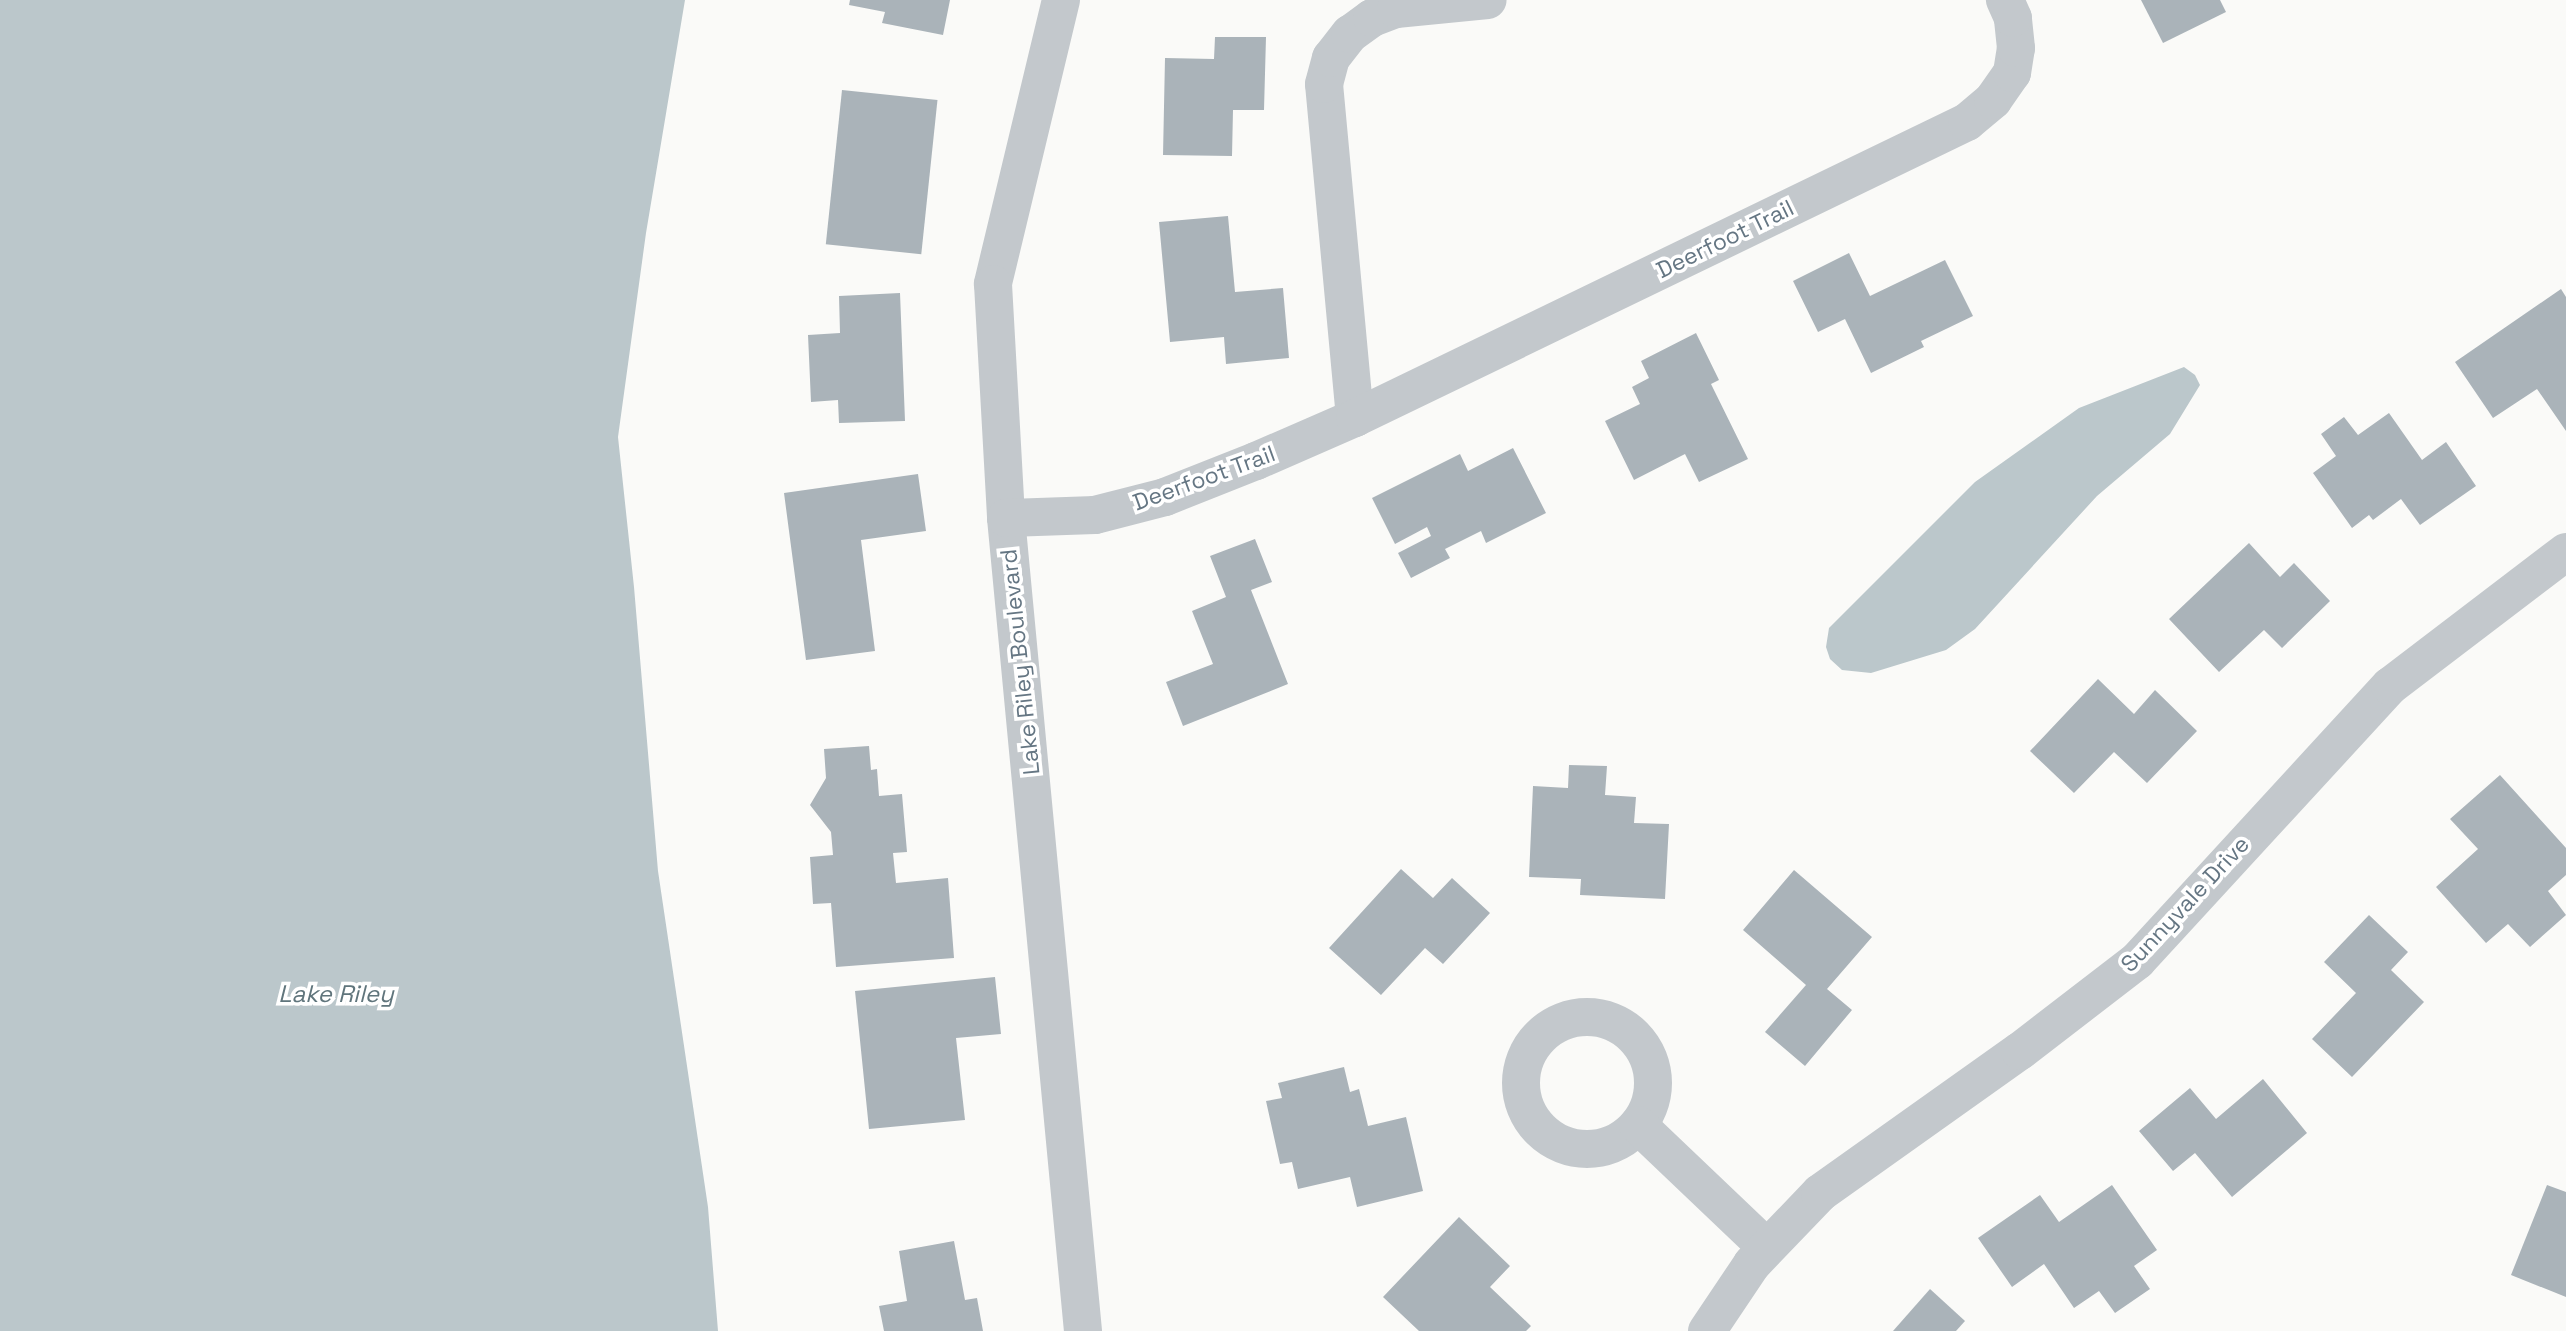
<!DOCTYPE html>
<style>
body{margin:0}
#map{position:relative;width:2566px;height:1331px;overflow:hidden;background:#fafaf8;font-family:"Space Grotesk",sans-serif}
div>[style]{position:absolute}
.water>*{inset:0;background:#bbc7cb}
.building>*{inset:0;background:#aab3b9;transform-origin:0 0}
.minor>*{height:38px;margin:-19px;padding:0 19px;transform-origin:19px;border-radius:19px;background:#c3c8cc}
.minor>.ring{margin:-19px;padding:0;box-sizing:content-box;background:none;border:38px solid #c3c8cc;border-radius:50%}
span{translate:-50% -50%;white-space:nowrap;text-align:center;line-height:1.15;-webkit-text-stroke:7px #fff;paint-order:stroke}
.street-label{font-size:23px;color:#657683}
.water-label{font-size:24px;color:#60757c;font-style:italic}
</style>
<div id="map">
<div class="water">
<div style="clip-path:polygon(0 0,685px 0,646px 233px,618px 437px,634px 587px,658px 871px,708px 1207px,718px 1331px,0 1331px)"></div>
<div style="clip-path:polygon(2184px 367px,2195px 375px,2200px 385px,2170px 434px,2097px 496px,1975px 629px,1946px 650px,1871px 673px,1842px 670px,1830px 659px,1826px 647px,1829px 628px,1975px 482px,2079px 408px)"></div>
</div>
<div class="building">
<div style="clip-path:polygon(850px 0,950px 0,943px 35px,882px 23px,885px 12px,849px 5px)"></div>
<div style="clip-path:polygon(2141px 0,2220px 0,2226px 12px,2163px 43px)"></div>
<div style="clip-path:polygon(1215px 37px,1266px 37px,1264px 110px,1233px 110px,1232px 156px,1163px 155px,1165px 58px,1214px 59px)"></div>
<div style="left:842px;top:90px;width:96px;height:155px;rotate:6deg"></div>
<div style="clip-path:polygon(1228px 216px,1235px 292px,1283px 288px,1289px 358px,1226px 364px,1224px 337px,1170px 342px,1159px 222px)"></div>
<div style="clip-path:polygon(1849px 253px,1870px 296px,1945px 260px,1973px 316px,1921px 341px,1924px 347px,1871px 373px,1845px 319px,1818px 332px,1793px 281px)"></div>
<div style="clip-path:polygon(2561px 289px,2566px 297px,2566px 431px,2537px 389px,2493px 418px,2455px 362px)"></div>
<div style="clip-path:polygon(900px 293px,905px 421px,839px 423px,838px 400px,811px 402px,808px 335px,840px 333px,839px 296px)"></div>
<div style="clip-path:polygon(1696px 333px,1719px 380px,1711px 384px,1748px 459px,1699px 482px,1685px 454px,1634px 480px,1605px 421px,1640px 404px,1632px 387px,1649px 378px,1641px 361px)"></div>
<div style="clip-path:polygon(2389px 413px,2422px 460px,2446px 442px,2476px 486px,2420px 525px,2401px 499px,2373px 520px,2369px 515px,2352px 528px,2313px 473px,2336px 456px,2321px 434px,2344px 417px,2358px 435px)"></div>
<div style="clip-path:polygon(1513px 448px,1546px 513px,1486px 543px,1481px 531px,1445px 549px,1450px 558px,1411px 578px,1398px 553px,1431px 536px,1427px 527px,1395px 544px,1372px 498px,1460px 454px,1468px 471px)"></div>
<div style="clip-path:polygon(918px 474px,926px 531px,861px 540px,875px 651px,806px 660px,784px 493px)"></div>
<div style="clip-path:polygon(1255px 539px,1272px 582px,1251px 590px,1288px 684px,1183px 726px,1166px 682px,1213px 664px,1192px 611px,1226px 597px,1210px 556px)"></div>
<div style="clip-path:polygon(2249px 543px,2280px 577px,2294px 563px,2330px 601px,2282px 648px,2264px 630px,2219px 672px,2169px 619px)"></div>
<div style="clip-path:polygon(2098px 679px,2134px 714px,2155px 690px,2197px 731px,2147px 783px,2114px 752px,2074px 793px,2030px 751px)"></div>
<div style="clip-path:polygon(869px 746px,871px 770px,877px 769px,879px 796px,902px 794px,907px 852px,893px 853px,896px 883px,948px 878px,954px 958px,836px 967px,831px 903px,813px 904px,810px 857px,833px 855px,831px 832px,810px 805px,826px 778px,824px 749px)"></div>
<div style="clip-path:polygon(1569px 765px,1607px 766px,1605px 795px,1636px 797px,1634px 823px,1669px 824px,1665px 899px,1580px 895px,1581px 879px,1529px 877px,1533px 786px,1568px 788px)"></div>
<div style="clip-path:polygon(2500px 775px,2566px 848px,2566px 875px,2548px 891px,2566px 915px,2530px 947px,2508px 924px,2486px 943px,2436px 887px,2478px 849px,2450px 819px)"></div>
<div style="clip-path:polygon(1401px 869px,1433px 898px,1452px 878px,1490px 913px,1443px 964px,1425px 948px,1381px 995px,1329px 948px)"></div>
<div style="clip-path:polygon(1794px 870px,1872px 937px,1827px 989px,1852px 1010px,1805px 1066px,1765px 1032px,1806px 985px,1743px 930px)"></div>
<div style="clip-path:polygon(2369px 915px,2408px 952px,2391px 970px,2424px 1002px,2352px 1077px,2312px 1039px,2356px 993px,2324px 962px)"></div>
<div style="clip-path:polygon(995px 977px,1001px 1034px,956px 1038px,965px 1120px,869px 1129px,855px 991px)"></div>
<div style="clip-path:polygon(1344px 1067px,1350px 1092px,1359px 1089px,1368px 1126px,1406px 1117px,1423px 1191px,1357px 1207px,1350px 1177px,1298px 1189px,1292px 1162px,1280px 1164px,1266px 1101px,1282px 1098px,1278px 1083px)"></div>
<div style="clip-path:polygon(2263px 1079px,2307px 1133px,2232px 1197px,2195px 1153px,2173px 1171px,2139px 1131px,2190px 1088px,2216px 1119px)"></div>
<div style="clip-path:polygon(2112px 1185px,2157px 1250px,2134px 1266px,2150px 1289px,2115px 1313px,2099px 1291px,2074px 1308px,2044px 1264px,2012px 1287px,1978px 1238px,2040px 1195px,2059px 1222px)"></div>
<div style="clip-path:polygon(2547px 1185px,2566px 1192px,2566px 1297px,2511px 1275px)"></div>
<div style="clip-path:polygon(1459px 1217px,1510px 1266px,1490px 1287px,1531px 1326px,1526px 1331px,1419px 1331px,1383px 1297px)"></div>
<div style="clip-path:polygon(954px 1241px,965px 1300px,977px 1298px,983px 1331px,884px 1331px,879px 1306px,907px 1301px,899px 1251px)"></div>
<div style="clip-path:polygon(1930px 1289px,1965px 1321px,1956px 1331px,1893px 1331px)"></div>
</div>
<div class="minor">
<div style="left:1061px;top:0;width:292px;rotate:103.5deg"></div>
<div style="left:993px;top:284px;width:234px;rotate:86.8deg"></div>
<div style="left:1006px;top:518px;width:817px;rotate:84.59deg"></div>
<div style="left:1355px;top:418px;width:335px;rotate:-95.3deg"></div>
<div style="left:1324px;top:84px;width:27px;rotate:-75deg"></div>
<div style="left:1331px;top:58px;width:31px;rotate:-52deg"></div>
<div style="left:1350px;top:34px;width:27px;rotate:-36deg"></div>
<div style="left:1372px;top:18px;width:26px;rotate:-21deg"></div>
<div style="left:1396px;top:9px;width:92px;rotate:-5.6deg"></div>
<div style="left:1006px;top:518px;width:89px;rotate:-1.9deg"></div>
<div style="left:1095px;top:515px;width:72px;rotate:-14.4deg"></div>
<div style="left:1165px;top:497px;width:98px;rotate:-21.6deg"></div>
<div style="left:1256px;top:461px;width:108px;rotate:-23.5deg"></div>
<div style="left:1355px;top:418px;width:680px;rotate:-25.81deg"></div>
<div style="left:1967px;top:122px;width:34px;rotate:-40deg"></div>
<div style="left:1993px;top:100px;width:33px;rotate:-55deg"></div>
<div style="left:2012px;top:73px;width:25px;rotate:-81deg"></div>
<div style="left:2016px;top:48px;width:30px;rotate:-96deg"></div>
<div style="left:2013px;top:18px;width:20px;rotate:-114deg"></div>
<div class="ring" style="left:1521px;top:1017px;width:94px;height:94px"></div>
<div style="left:1638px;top:1125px;width:178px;rotate:43.6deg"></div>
<div style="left:1707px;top:1331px;width:81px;rotate:-56.1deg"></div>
<div style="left:1752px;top:1264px;width:98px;rotate:-46.2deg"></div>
<div style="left:1820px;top:1193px;width:245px;rotate:-35.4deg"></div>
<div style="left:2020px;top:1051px;width:148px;rotate:-37.6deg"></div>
<div style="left:2137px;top:961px;width:374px;rotate:-47.4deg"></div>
<div style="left:2390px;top:686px;width:221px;rotate:-37.3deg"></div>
</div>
<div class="street-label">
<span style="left:1725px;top:239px;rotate:-26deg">Deerfoot Trail</span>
<span style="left:1204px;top:478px;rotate:-20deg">Deerfoot Trail</span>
<span style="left:1020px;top:662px;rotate:-96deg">Lake Riley Boulevard</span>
<span style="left:2185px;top:904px;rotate:-47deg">Sunnyvale Drive</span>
</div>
<div class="water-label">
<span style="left:336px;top:994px">Lake Riley</span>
</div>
</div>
